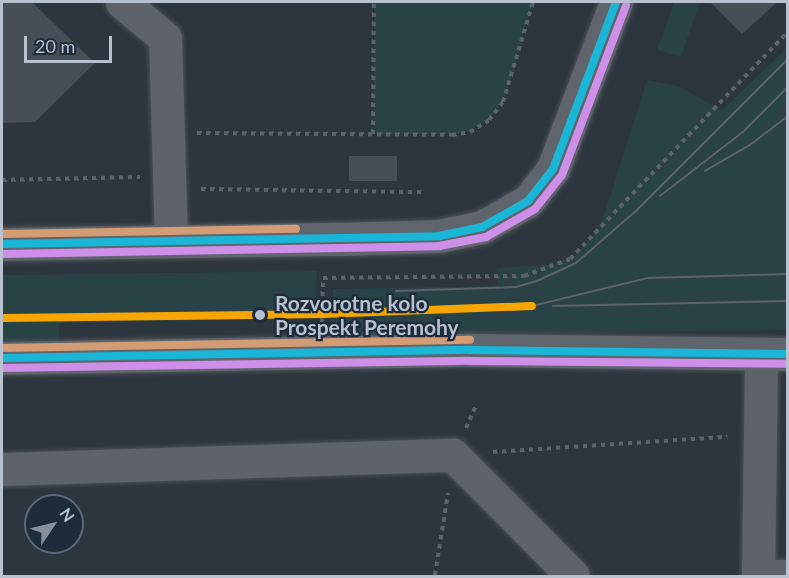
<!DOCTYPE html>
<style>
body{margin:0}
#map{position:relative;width:789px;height:578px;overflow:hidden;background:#2d353e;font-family:Lato,sans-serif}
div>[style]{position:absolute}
.green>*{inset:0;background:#284246}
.building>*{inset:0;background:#474e56;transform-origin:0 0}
.path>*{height:4px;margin-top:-2px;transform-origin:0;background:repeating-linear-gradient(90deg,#5b6268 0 4.5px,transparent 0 9px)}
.roads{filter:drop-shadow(0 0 2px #4b5158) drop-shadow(0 0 2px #4b5158)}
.minor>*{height:33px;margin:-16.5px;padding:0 16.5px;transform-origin:16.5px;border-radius:16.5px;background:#5e636b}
.major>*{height:33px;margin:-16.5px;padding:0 16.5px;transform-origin:16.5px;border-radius:16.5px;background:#60656d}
.tram>*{height:1.5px;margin:-0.75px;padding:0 0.75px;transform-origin:0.75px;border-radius:0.75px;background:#5c626a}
.bus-1>*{height:8px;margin:-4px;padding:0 4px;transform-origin:4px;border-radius:4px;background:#1ab6d8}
.bus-2>*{height:8px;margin:-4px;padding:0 4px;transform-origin:4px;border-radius:4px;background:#ce8fe9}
.bus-3>*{height:8px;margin:-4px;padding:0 4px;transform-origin:4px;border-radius:4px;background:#d39c74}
.tram-1>*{height:8px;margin:-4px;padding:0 4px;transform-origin:4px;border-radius:4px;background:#f7a600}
.dots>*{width:16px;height:16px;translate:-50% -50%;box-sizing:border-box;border:3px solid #1e2b3b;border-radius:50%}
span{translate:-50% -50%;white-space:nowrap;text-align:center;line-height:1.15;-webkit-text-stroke:4.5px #1e2b3b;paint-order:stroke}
.stop-label{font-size:21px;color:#b8c1ce;font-weight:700}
.left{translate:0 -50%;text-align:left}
.frame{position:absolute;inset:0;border:3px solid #b8c1ce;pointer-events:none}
.north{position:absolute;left:24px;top:494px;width:60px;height:60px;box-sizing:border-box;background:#1e2b3b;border:2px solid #5c6776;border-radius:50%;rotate:55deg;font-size:16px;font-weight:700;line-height:24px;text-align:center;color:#b8c1ce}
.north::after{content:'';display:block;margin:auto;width:21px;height:27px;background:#87909c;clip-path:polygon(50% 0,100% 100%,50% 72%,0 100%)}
.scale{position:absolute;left:24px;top:36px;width:88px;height:27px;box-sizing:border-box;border:3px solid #b8c1ce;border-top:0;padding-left:8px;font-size:18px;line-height:21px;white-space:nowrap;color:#b8c1ce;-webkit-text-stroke:4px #1e2b3b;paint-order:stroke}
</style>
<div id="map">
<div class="green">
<div style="clip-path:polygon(374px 2px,533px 2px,508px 90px,489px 120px,462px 134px,373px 134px)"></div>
<div style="clip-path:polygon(674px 2px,700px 2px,681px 57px,657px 50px)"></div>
<div style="clip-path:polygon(787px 48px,787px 330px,331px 336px,333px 289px,498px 286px,498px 268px,554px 264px,577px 254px,595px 233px,604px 215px,647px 80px,678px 86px,722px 110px)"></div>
<div style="clip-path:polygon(317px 271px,316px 318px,59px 323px,59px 341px,2px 342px,2px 275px)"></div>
</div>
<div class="building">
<div style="clip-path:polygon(2px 2px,32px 2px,95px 63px,35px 122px,2px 123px)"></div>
<div style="clip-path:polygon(710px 2px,777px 2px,742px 34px)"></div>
<div style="left:349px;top:156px;width:48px;height:25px"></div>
</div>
<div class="path">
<div style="left:197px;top:133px;width:255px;rotate:0.4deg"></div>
<div style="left:452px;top:135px;width:18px;rotate:-9deg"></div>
<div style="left:470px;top:132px;width:22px;rotate:-32deg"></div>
<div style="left:489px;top:120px;width:23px;rotate:-52deg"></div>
<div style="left:503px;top:102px;width:104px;rotate:-73.3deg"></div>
<div style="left:373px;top:134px;width:132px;rotate:-89.6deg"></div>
<div style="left:2px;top:180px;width:138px;rotate:-1.2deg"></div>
<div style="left:201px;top:189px;width:224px;rotate:0.8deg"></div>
<div style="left:322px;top:323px;width:45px;rotate:-88.7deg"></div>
<div style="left:323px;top:278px;width:201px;rotate:-0.6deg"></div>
<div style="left:524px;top:276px;width:49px;rotate:-20.3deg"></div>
<div style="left:570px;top:259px;width:315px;rotate:-46.2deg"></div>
<div style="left:466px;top:428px;width:24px;rotate:-66deg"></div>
<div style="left:493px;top:452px;width:235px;rotate:-3.7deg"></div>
<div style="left:435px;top:575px;width:83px;rotate:-81deg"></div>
</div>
<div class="roads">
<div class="minor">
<div style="left:122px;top:2px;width:56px;rotate:39.9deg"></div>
<div style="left:165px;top:38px;width:203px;rotate:88.3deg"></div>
<div style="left:2px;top:469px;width:451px;rotate:-1.8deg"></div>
<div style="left:453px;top:455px;width:170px;rotate:45.2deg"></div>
<div style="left:758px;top:576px;width:222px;rotate:-89.2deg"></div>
<div style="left:758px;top:576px;width:27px"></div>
</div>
<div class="major">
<div style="left:2px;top:244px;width:336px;rotate:-0.9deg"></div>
<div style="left:338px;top:239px;width:101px;rotate:-1.7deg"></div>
<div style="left:439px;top:236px;width:44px;rotate:-11.8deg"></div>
<div style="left:482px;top:227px;width:53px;rotate:-29.5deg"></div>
<div style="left:528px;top:201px;width:41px;rotate:-52deg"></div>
<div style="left:553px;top:169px;width:178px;rotate:-69.3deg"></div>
<div style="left:2px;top:358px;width:468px;rotate:-1deg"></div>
<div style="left:470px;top:350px;width:318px;rotate:0.7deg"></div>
</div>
</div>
<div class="tram">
<div style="left:705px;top:171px;width:52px;rotate:-30deg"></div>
<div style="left:750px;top:145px;width:48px;rotate:-37.3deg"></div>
<div style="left:660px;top:196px;width:105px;rotate:-37.6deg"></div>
<div style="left:743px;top:132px;width:64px;rotate:-45deg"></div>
<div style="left:396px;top:291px;width:120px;rotate:-1.9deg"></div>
<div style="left:516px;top:287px;width:22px;rotate:-16deg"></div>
<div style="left:537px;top:281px;width:43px;rotate:-24.8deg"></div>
<div style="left:576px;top:263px;width:81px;rotate:-41deg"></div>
<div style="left:637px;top:210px;width:214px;rotate:-45deg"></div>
<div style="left:532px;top:306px;width:119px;rotate:-13.6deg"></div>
<div style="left:648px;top:278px;width:140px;rotate:-1.6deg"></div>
<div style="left:553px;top:306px;width:235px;rotate:-1.2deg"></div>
</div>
<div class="bus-1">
<div style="left:2px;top:244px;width:437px;rotate:-1deg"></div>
<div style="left:439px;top:236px;width:44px;rotate:-11.8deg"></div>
<div style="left:482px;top:227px;width:53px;rotate:-29.5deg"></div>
<div style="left:528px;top:201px;width:41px;rotate:-52deg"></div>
<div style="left:553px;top:169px;width:178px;rotate:-69.3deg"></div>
<div style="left:2px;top:358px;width:468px;rotate:-1deg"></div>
<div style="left:470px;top:350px;width:318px;rotate:0.7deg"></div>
</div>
<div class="bus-2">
<div style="left:2px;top:254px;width:437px;rotate:-1deg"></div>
<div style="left:439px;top:246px;width:48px;rotate:-10.8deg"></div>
<div style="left:486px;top:237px;width:56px;rotate:-29.7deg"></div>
<div style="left:535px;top:209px;width:43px;rotate:-51.5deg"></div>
<div style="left:562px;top:175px;width:181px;rotate:-69.3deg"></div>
<div style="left:2px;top:368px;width:468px;rotate:-0.9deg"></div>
<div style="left:470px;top:361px;width:318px;rotate:0.5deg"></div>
</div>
<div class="bus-3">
<div style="left:2px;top:234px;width:294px;rotate:-1deg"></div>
<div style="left:2px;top:348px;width:468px;rotate:-1deg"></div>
</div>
<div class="tram-1">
<div style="left:2px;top:318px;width:321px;rotate:-0.7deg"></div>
<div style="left:323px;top:314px;width:209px;rotate:-2.2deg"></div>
</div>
<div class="dots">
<div style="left:260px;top:315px;background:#b8c1ce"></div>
</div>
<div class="stop-label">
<span class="left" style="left:275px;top:315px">Rozvorotne kolo<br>Prospekt Peremohy</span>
</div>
<div class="frame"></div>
<div class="north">N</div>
<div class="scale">20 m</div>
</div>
